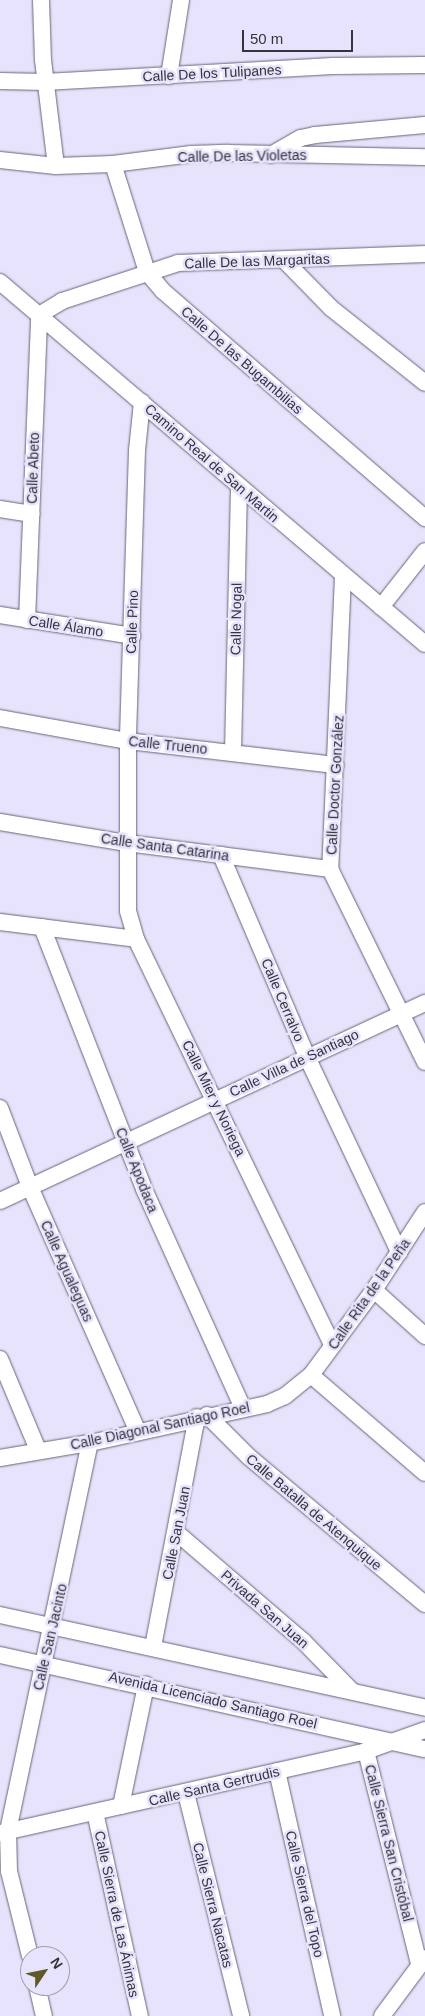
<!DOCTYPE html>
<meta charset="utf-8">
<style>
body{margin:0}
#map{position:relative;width:425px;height:2016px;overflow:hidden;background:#e8e3fc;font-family:Helvetica,sans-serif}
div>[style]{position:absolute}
.roads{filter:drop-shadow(0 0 1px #696379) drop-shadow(0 0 1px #696379)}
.minor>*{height:16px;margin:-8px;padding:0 8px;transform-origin:8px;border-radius:8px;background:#fff}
span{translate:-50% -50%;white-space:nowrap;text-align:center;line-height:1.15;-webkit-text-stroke:5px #e8e3fc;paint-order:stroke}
.street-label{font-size:14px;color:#35333c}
.north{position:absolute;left:20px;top:1946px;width:50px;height:50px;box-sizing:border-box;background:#e8e3fc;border:1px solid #a09daf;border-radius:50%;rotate:56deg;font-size:14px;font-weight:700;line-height:20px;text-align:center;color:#35333c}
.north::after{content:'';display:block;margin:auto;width:18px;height:22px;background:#5e5926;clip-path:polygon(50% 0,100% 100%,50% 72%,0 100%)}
.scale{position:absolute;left:242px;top:30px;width:111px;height:22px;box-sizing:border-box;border:2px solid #35333c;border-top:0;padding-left:6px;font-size:15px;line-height:18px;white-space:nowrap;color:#35333c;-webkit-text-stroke:4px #e8e3fc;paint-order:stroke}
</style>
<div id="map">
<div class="roads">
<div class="minor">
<div style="left:41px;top:0;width:60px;rotate:88.1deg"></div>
<div style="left:43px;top:60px;width:107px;rotate:83deg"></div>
<div style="left:169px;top:76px;width:77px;rotate:-81deg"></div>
<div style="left:0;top:81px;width:45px;rotate:1.3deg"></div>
<div style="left:45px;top:82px;width:288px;rotate:-3.2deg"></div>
<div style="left:333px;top:66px;width:92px;rotate:-0.6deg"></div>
<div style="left:271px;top:155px;width:34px;rotate:-30deg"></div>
<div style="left:301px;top:138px;width:14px;rotate:-12deg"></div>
<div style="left:315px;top:135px;width:110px;rotate:-5.2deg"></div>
<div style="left:0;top:160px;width:56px;rotate:6.1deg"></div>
<div style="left:56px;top:166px;width:57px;rotate:-2deg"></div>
<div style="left:113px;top:164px;width:79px;rotate:-7.3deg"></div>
<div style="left:191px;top:154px;width:37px;rotate:-2deg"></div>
<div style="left:228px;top:153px;width:197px;rotate:1.2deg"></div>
<div style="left:113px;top:164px;width:113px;rotate:72.5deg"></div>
<div style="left:147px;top:272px;width:25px;rotate:50deg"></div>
<div style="left:163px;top:291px;width:347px;rotate:40.9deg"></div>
<div style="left:285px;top:261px;width:66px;rotate:45.6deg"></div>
<div style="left:331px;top:308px;width:120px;rotate:38.6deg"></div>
<div style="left:0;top:282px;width:558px;rotate:40.42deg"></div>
<div style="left:142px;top:402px;width:48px;rotate:95.9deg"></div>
<div style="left:137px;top:450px;width:291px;rotate:91.8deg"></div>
<div style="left:128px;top:741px;width:170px;rotate:90deg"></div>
<div style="left:128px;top:911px;width:29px;rotate:74deg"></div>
<div style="left:136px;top:939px;width:451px;rotate:64.2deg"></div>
<div style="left:0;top:509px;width:32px;rotate:9deg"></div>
<div style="left:343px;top:576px;width:293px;rotate:92.5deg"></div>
<div style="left:330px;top:869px;width:215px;rotate:63.8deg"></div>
<div style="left:381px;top:607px;width:71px;rotate:-51.8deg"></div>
<div style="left:0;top:615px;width:134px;rotate:9deg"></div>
<div style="left:27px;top:620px;width:305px;rotate:-87.7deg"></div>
<div style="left:39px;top:315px;width:27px;rotate:-31deg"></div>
<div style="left:62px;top:301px;width:122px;rotate:-18.1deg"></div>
<div style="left:178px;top:263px;width:247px;rotate:-2.1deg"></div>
<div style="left:0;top:718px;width:130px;rotate:10.2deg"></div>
<div style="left:128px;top:741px;width:209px;rotate:6.6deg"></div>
<div style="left:233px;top:752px;width:266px;rotate:-88.7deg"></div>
<div style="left:0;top:822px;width:129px;rotate:9.4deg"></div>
<div style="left:127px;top:843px;width:205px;rotate:7.3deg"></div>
<div style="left:221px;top:855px;width:220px;rotate:66.9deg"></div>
<div style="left:307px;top:1057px;width:216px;rotate:64.7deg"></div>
<div style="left:0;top:922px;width:137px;rotate:7.1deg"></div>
<div style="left:42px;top:927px;width:281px;rotate:68.7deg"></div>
<div style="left:144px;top:1189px;width:240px;rotate:65.7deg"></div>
<div style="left:0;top:1108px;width:85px;rotate:69.2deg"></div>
<div style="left:30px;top:1187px;width:268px;rotate:66.2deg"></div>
<div style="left:0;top:1201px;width:469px;rotate:-25deg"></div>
<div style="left:374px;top:1290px;width:69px;rotate:42deg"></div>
<div style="left:0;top:1359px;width:99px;rotate:67.3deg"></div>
<div style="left:311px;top:1375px;width:150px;rotate:40.7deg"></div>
<div style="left:207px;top:1415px;width:59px;rotate:45deg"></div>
<div style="left:249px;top:1457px;width:229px;rotate:39.9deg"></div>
<div style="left:0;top:1458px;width:91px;rotate:-9.5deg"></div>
<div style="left:90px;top:1443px;width:181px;rotate:-12.4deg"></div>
<div style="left:267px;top:1404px;width:20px;rotate:-24deg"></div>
<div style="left:285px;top:1396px;width:33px;rotate:-39deg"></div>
<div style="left:311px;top:1375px;width:106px;rotate:-53.5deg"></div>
<div style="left:374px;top:1290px;width:93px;rotate:-56.8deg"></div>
<div style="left:177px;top:1533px;width:166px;rotate:40.6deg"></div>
<div style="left:303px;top:1641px;width:69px;rotate:45.6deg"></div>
<div style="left:0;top:1615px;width:435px;rotate:12.3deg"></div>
<div style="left:153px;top:1647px;width:234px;rotate:-79.2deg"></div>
<div style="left:0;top:1655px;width:435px;rotate:12.5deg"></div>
<div style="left:366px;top:1751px;width:219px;rotate:76deg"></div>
<div style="left:277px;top:1771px;width:251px;rotate:77.3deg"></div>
<div style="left:186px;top:1793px;width:230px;rotate:76.1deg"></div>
<div style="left:121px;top:1806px;width:124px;rotate:-78.3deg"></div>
<div style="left:95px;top:1812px;width:209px;rotate:77.6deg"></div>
<div style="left:0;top:1833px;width:375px;rotate:-12.6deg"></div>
<div style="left:366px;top:1751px;width:63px;rotate:-19.6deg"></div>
<div style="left:30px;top:1956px;width:88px;rotate:-103.9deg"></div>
<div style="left:9px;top:1871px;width:40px;rotate:-91.4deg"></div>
<div style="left:8px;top:1831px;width:397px;rotate:-78.1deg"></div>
<div style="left:37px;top:1986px;width:31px;rotate:77deg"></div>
<div style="left:382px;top:2016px;width:72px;rotate:-53.4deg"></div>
</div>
</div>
<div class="street-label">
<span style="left:212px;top:73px;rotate:-3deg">Calle De los Tulipanes</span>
<span style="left:242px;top:156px;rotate:-1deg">Calle De las Violetas</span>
<span style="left:257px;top:261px;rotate:-2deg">Calle De las Margaritas</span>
<span style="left:242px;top:360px;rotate:41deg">Calle De las Bugambilias</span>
<span style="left:212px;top:463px;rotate:41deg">Camino Real de San Martin</span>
<span style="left:33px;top:468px;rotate:-88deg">Calle Abeto</span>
<span style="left:236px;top:619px;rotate:-89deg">Calle Nogal</span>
<span style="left:132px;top:622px;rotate:-88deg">Calle Pino</span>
<span style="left:66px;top:626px;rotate:9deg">Calle Álamo</span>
<span style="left:168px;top:745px;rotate:6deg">Calle Trueno</span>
<span style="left:335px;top:785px;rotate:-87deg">Calle Doctor González</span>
<span style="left:165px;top:847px;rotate:8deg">Calle Santa Catarina</span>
<span style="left:283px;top:1000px;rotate:67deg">Calle Cerralvo</span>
<span style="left:294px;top:1063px;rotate:-25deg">Calle Villa de Santiago</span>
<span style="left:214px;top:1098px;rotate:64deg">Calle Mier y Noriega</span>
<span style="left:137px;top:1170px;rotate:68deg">Calle Apodaca</span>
<span style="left:67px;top:1271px;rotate:66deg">Calle Agualeguas</span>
<span style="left:369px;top:1294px;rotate:-55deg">Calle Rita de la Peña</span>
<span style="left:160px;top:1426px;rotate:-12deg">Calle Diagonal Santiago Roel</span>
<span style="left:314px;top:1512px;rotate:40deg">Calle Batalla de Atenquique</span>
<span style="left:176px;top:1533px;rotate:-79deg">Calle San Juan</span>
<span style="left:265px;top:1609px;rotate:41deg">Privada San Juan</span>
<span style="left:50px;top:1637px;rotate:-77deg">Calle San Jacinto</span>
<span style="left:213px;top:1700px;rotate:13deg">Avenida Licenciado Santiago Roel</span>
<span style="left:214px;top:1786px;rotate:-13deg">Calle Santa Gertrudis</span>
<span style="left:389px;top:1843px;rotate:76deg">Calle Sierra San Cristóbal</span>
<span style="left:305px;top:1894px;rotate:77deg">Calle Sierra del Topo</span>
<span style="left:213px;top:1905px;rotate:76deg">Calle Sierra Nacatas</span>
<span style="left:117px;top:1914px;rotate:78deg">Calle Sierra de Las Ánimas</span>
</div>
<div class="north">N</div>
<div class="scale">50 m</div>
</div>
